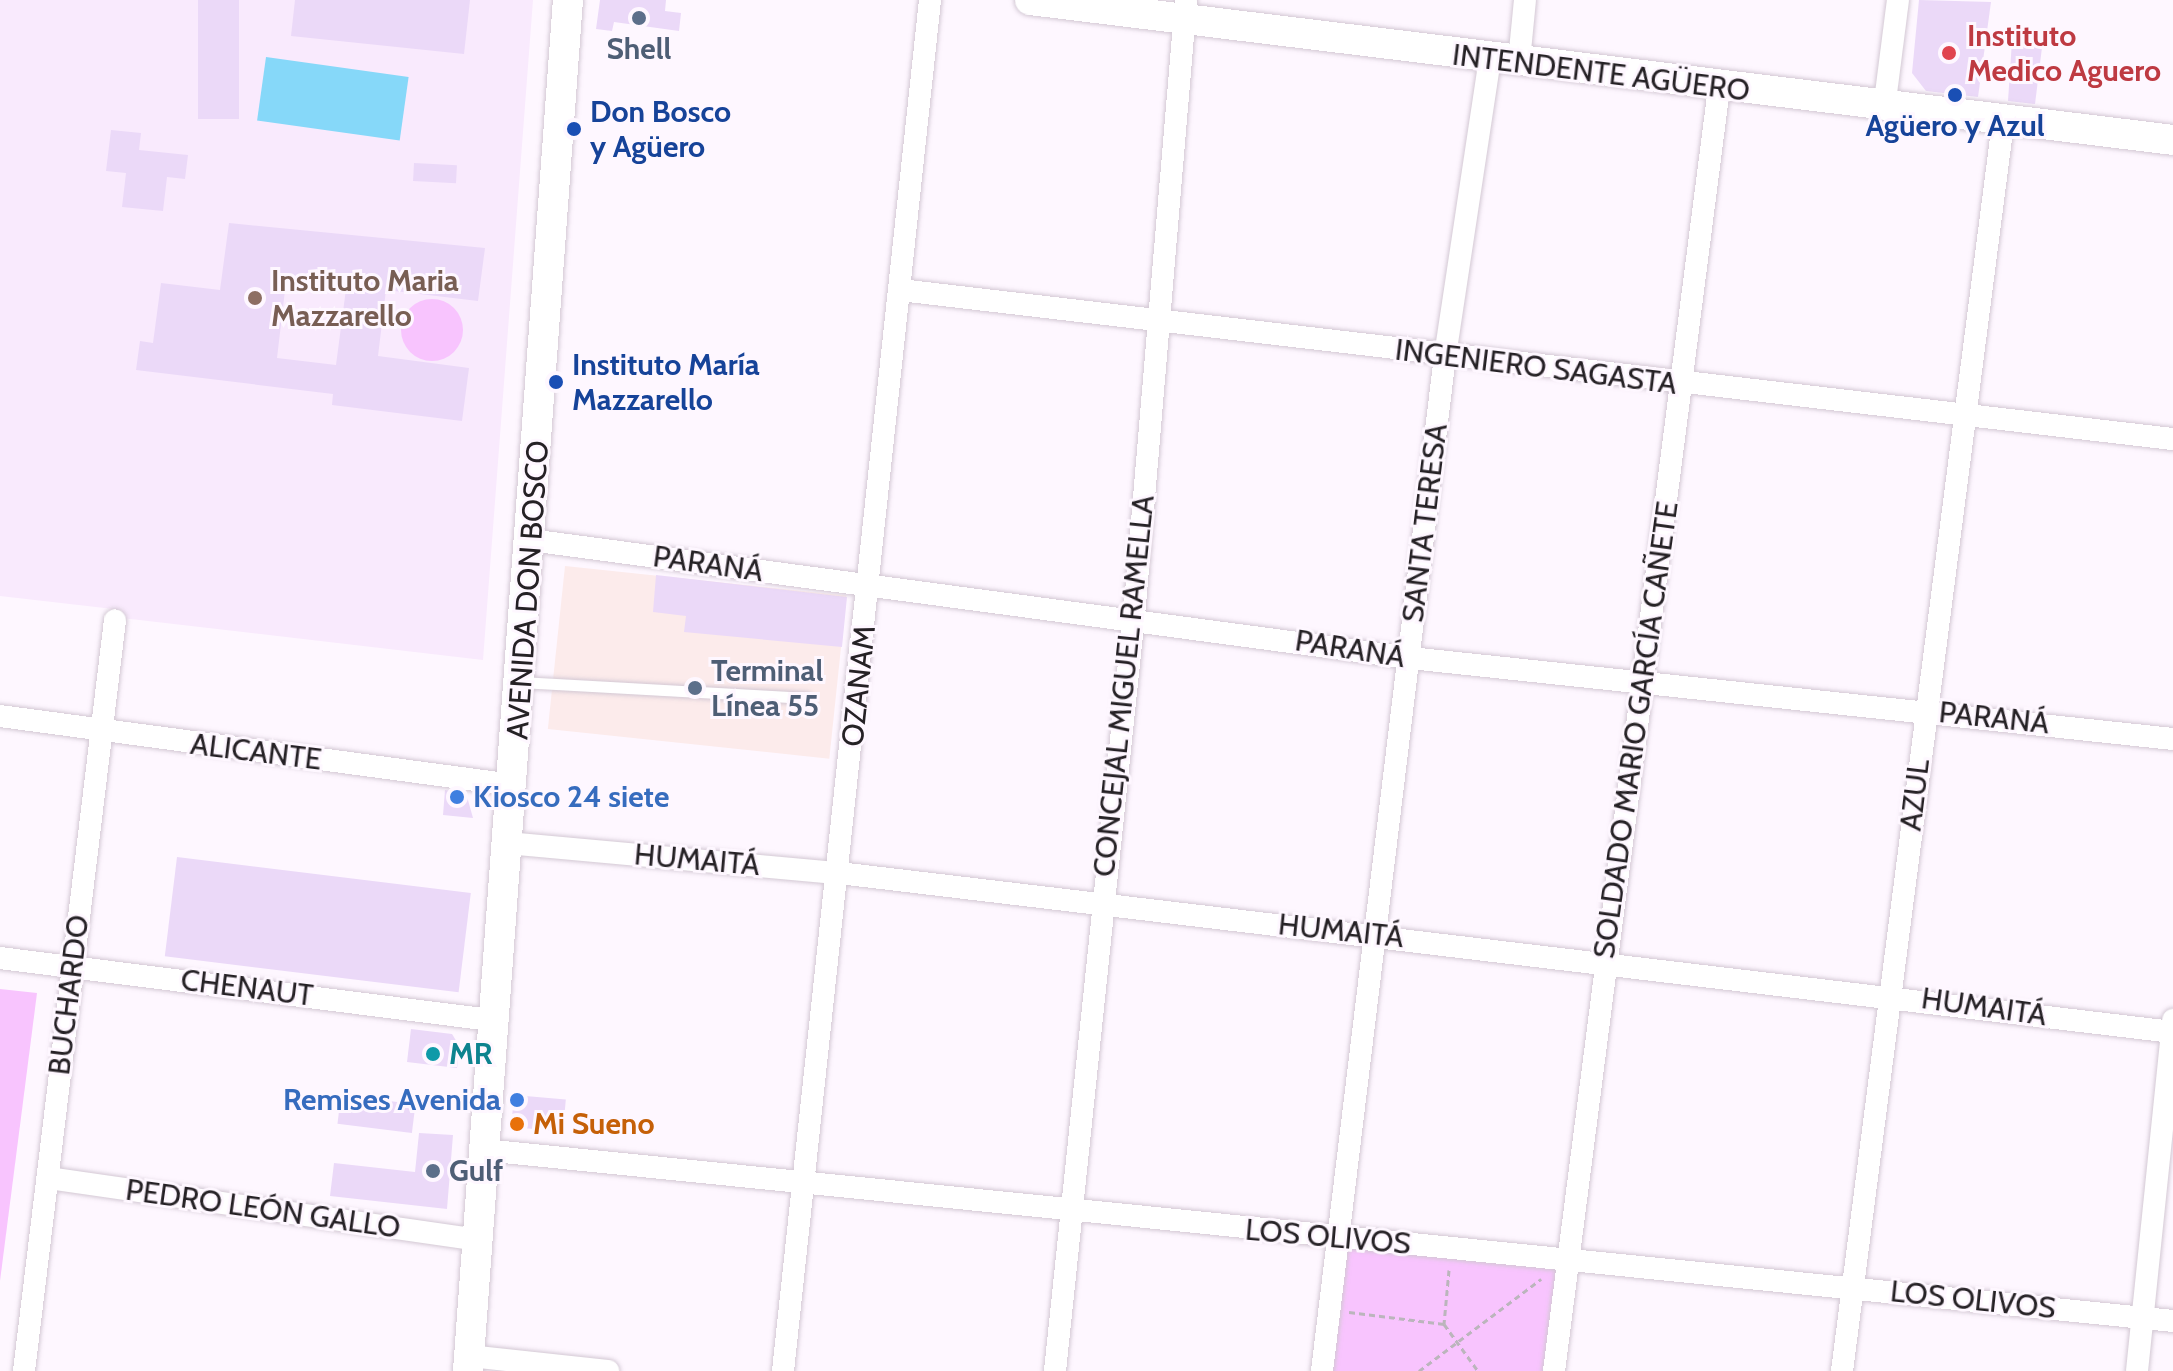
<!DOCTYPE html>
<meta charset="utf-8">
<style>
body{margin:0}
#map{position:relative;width:2173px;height:1371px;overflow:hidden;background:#fef7ff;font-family:Cabin,sans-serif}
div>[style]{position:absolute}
.industrial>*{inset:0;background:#fcebeb;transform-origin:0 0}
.education>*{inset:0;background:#f9eafd}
.green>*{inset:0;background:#f8c4fe}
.round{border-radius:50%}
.water>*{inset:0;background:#86d8f9;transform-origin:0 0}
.building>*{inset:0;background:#ebd9f8;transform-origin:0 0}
.path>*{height:3px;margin-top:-1.5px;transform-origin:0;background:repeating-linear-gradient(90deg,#bbb5bc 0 6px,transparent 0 10px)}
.roads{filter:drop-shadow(0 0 2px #d3c8d4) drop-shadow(0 0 2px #d3c8d4)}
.lane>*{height:11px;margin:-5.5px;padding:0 5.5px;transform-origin:5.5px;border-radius:5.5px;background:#fff}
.street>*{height:22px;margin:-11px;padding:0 11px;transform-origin:11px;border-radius:11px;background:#fff}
.secondary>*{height:30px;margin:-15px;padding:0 15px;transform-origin:15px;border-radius:15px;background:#fff}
.dots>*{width:22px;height:22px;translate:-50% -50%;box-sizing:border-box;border:4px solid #fef7ff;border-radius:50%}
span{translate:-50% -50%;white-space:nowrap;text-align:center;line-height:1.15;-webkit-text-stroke:6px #fef7ff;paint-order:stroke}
.health-label{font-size:30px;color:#be3a42;font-weight:700}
.left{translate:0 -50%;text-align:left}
.service-label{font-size:30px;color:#4e5e75;font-weight:700}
.street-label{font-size:30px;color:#252125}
.transit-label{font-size:30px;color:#164399;font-weight:700}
.education-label{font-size:30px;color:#785e54;font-weight:700}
.shop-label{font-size:30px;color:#366cbe;font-weight:700}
.right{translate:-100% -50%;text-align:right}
.culture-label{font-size:30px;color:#0d838f;font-weight:700}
.food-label{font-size:30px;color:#c56008;font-weight:700}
</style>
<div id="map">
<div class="industrial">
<div style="left:565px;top:566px;width:283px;height:164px;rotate:6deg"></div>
</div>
<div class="education">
<div style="clip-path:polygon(0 0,533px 0,483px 660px,122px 618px,122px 610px,0 596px)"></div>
</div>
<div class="green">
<div class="round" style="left:401px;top:299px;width:62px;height:62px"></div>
<div style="clip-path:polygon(0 989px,37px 993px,0 1281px)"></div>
<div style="clip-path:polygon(1337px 1239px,1569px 1257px,1554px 1371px,1322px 1371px)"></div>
</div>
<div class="water">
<div style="left:266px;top:57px;width:144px;height:64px;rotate:8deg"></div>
</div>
<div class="building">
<div style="left:198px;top:0;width:41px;height:119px"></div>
<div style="clip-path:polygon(295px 0,470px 0,464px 54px,291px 36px)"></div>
<div style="clip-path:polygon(600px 0,666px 0,665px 11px,681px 13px,679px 31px,614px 22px,612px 31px,596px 29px)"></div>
<div style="clip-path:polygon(1919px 0,1991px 2px,1978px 97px,1926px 91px,1912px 73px)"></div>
<div style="clip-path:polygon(2013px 26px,2044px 31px,2035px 104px,2008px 101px)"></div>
<div style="clip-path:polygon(111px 130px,141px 133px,139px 150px,188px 155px,185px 179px,167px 177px,163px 211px,122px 207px,126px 173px,106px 171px)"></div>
<div style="left:414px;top:163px;width:43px;height:18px;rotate:3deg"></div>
<div style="clip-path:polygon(evenodd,229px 223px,485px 248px,478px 301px,386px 290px,378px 356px,469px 368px,462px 421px,332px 405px,333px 394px,136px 370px,140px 341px,153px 343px,161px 283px,220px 290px,229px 223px,286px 282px,346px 289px,336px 365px,277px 358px,286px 282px)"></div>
<div style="clip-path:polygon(656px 575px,847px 597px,842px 647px,684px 632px,686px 616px,653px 612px)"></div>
<div style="clip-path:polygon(445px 790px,466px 793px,473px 818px,443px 815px)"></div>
<div style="left:177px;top:857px;width:296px;height:100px;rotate:7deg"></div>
<div style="clip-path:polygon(411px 1029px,452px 1034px,460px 1047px,457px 1068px,407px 1062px)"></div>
<div style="left:341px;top:1095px;width:75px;height:29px;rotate:7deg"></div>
<div style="left:514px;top:1095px;width:52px;height:32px;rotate:5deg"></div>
<div style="clip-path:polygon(419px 1133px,453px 1135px,447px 1209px,330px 1196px,334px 1163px,415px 1172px)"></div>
</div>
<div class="path">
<div style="left:1449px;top:1270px;width:54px;rotate:95.3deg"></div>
<div style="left:1444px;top:1324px;width:58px;rotate:54.1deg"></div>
<div style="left:1349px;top:1312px;width:96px;rotate:7.2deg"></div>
<div style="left:1419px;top:1371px;width:153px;rotate:-37deg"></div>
</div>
<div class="roads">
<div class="lane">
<div style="left:521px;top:682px;width:286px;rotate:3.2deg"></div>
</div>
<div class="street">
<div style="left:1519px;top:61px;width:61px;rotate:-84.4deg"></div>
<div style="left:1884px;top:109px;width:110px;rotate:-82.7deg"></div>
<div style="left:900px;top:290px;width:1282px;rotate:6.68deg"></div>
<div style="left:530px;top:540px;width:888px;rotate:7.64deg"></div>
<div style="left:1410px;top:658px;width:767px;rotate:6.06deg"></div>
<div style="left:0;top:716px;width:518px;rotate:7.66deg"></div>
<div style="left:507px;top:843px;width:333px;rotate:5.2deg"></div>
<div style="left:839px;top:873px;width:1343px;rotate:6.8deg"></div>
<div style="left:0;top:958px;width:498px;rotate:7.2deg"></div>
<div style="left:484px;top:1150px;width:1698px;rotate:5.78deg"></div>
<div style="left:48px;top:1178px;width:434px;rotate:8.2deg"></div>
<div style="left:470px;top:1356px;width:139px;rotate:6.2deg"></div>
<div style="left:24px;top:1371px;width:756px;rotate:-83.09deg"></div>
<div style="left:783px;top:1371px;width:1379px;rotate:-83.88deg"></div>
<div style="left:1055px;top:1371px;width:759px;rotate:-84.03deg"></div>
<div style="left:1134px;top:616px;width:618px;rotate:-85.17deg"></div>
<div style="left:1322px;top:1371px;width:1022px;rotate:-83.09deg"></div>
<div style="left:1445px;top:356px;width:301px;rotate:-81.4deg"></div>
<div style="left:1554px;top:1371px;width:1293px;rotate:-82.67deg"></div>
<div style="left:1842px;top:1371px;width:1258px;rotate:-82.65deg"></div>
<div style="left:2137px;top:1371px;width:353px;rotate:-84.1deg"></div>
</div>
<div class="secondary">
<div style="left:1030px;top:0;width:1152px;rotate:6.98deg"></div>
<div style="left:468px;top:1371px;width:1375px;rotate:-85.83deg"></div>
</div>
</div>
<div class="dots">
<div style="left:639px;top:18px;background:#5c6f8a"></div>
<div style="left:1949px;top:53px;background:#e0444e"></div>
<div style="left:1955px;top:95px;background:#1a4fb4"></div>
<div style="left:574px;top:129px;background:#1a4fb4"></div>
<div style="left:255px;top:298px;background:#8d6e63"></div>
<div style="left:556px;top:382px;background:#1a4fb4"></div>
<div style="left:695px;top:688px;background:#5c6f8a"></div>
<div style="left:457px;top:797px;background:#3f7fe0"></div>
<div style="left:433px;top:1054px;background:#0f9aa8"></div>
<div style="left:517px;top:1100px;background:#3f7fe0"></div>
<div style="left:517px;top:1124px;background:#e8710a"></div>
<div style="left:433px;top:1171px;background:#5c6f8a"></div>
</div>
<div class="health-label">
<span class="left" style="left:1967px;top:53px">Instituto<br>Medico Aguero</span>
</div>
<div class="service-label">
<span style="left:639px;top:49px">Shell</span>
<span class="left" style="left:711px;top:688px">Terminal<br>Línea 55</span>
<span class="left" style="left:449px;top:1171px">Gulf</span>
</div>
<div class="street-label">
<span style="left:1601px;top:73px;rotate:7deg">INTENDENTE AGÜERO</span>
<span style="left:1536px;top:367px;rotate:7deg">INGENIERO SAGASTA</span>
<span style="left:1425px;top:523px;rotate:-83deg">SANTA TERESA</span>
<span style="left:708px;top:564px;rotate:8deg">PARANÁ</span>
<span style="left:528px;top:590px;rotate:-86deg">AVENIDA DON BOSCO</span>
<span style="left:1350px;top:649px;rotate:9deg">PARANÁ</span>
<span style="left:859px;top:686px;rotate:-84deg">OZANAM</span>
<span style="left:1124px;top:686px;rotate:-84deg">CONCEJAL MIGUEL RAMELLA</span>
<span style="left:1994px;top:718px;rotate:6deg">PARANÁ</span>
<span style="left:1636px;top:730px;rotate:-82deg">SOLDADO MARIO GARCÍA CAÑETE</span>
<span style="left:256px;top:752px;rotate:7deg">ALICANTE</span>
<span style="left:1915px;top:795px;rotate:-83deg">AZUL</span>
<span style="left:697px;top:860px;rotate:5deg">HUMAITÁ</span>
<span style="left:1341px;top:931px;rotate:6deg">HUMAITÁ</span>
<span style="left:247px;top:988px;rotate:7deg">CHENAUT</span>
<span style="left:69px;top:995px;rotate:-83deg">BUCHARDO</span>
<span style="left:1984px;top:1007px;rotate:8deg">HUMAITÁ</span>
<span style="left:263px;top:1209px;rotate:8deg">PEDRO LEÓN GALLO</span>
<span style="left:1328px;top:1237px;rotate:5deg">LOS OLIVOS</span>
<span style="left:1973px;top:1300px;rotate:6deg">LOS OLIVOS</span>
</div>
<div class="transit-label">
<span class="left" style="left:590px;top:129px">Don Bosco<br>y Agüero</span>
<span style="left:1955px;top:126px">Agüero y Azul</span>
<span class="left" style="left:572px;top:382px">Instituto María<br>Mazzarello</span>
</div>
<div class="education-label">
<span class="left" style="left:271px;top:298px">Instituto Maria<br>Mazzarello</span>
</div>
<div class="shop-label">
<span class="left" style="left:473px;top:797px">Kiosco 24 siete</span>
<span class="right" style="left:501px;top:1100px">Remises Avenida</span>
</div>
<div class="culture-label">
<span class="left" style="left:449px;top:1054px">MR</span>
</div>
<div class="food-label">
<span class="left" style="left:533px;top:1124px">Mi Sueno</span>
</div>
</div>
